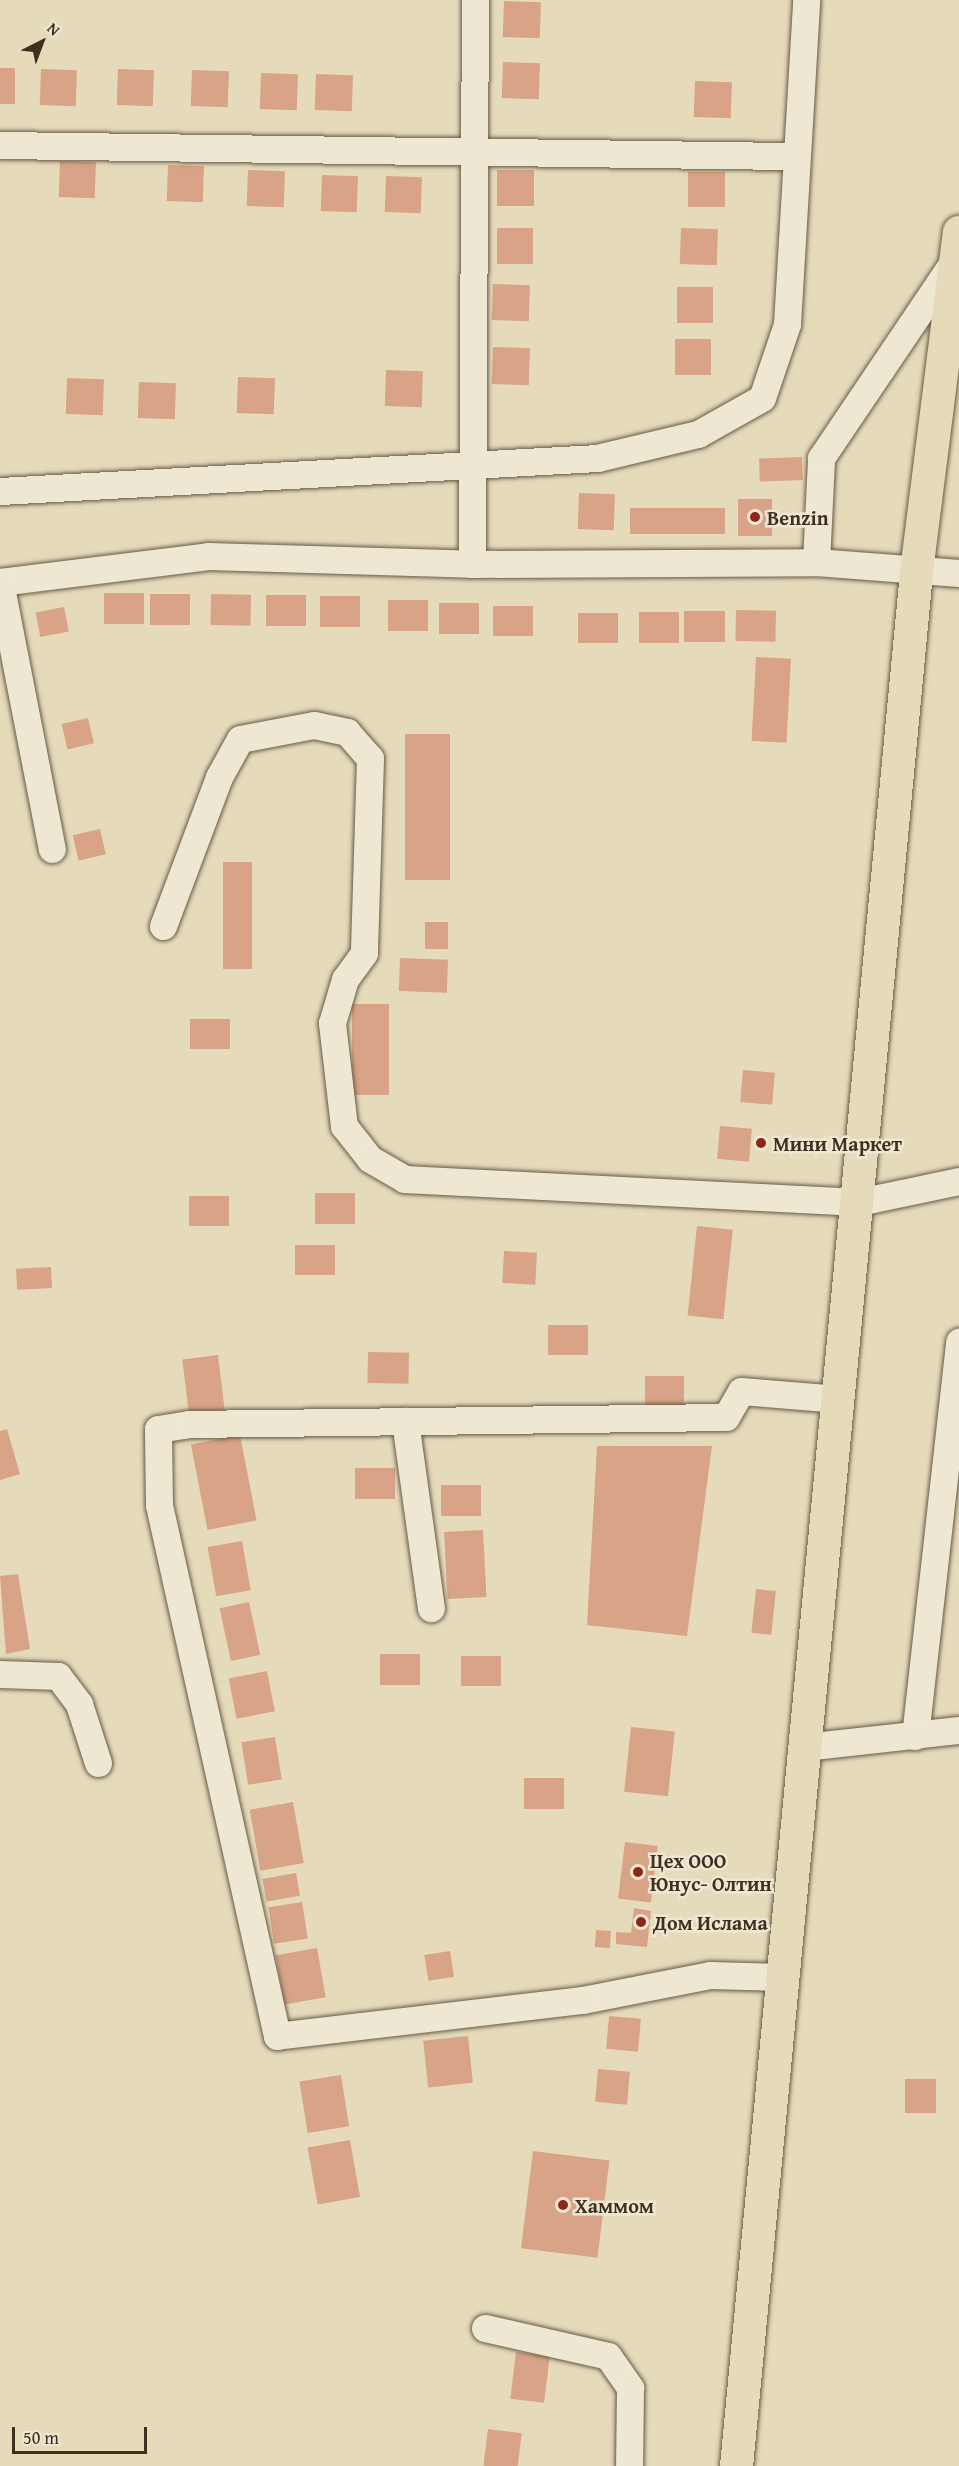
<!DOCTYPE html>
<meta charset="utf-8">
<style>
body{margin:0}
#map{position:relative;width:959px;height:2466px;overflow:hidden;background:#e5dbbb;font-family:"Gentium Book Plus",serif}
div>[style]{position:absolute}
.building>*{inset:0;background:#d8a386;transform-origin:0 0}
.roads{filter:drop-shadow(0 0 2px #685a47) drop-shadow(0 0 2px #685a47)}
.minor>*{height:27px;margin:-13.5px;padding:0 13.5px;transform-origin:13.5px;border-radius:13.5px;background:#eee8d3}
.highway>*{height:33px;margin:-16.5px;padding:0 16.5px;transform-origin:16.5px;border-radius:16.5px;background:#e5dbbb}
.dots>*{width:16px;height:16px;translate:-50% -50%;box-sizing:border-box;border:3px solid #eee8d3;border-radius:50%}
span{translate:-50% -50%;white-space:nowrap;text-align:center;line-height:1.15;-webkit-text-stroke:5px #eee8d3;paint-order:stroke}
.poi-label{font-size:20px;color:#3f2f20;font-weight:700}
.left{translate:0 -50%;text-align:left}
.north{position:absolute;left:12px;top:12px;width:60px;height:60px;-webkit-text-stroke:4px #eee8d3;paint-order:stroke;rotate:42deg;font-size:16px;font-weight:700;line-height:24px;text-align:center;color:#3f2f20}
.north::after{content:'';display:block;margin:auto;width:21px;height:27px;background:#3f2f20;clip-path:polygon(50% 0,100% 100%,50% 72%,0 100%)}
.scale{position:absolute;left:12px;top:2427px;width:135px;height:27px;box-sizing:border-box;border:3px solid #3f2f20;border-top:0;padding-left:8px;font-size:18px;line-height:21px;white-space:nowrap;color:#3f2f20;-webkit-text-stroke:4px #eee8d3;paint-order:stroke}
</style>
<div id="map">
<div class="building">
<div style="left:504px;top:1px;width:37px;height:36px;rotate:2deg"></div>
<div style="left:503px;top:62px;width:37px;height:36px;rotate:2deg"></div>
<div style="left:0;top:68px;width:15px;height:36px"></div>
<div style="left:41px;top:69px;width:36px;height:36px;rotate:2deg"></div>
<div style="left:118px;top:69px;width:36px;height:36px;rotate:2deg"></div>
<div style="left:192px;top:70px;width:37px;height:36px;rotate:2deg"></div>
<div style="left:261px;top:73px;width:37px;height:36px;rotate:2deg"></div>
<div style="left:316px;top:74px;width:37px;height:36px;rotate:2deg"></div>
<div style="left:695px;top:81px;width:37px;height:36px;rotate:2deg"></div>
<div style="left:60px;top:161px;width:36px;height:36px;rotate:2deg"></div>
<div style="left:168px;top:165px;width:36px;height:36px;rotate:2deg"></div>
<div style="left:248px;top:170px;width:37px;height:36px;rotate:2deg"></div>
<div style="left:497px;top:170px;width:37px;height:36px"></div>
<div style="left:688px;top:172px;width:37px;height:35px"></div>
<div style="left:322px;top:175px;width:36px;height:36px;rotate:2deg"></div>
<div style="left:386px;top:176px;width:36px;height:36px;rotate:2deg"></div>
<div style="left:497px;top:228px;width:36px;height:36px"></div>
<div style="left:681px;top:228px;width:37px;height:36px;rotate:2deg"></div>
<div style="left:493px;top:284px;width:37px;height:36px;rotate:2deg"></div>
<div style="left:677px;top:287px;width:36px;height:36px"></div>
<div style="left:675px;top:339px;width:36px;height:36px"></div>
<div style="left:493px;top:347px;width:37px;height:37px;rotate:2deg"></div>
<div style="left:386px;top:370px;width:37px;height:36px;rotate:2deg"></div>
<div style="left:238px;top:377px;width:37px;height:36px;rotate:2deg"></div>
<div style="left:67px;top:378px;width:37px;height:36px;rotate:2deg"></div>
<div style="left:139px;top:382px;width:37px;height:36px;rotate:2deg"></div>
<div style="left:802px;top:457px;width:23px;height:43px;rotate:88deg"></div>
<div style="left:579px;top:493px;width:36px;height:36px;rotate:2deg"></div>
<div style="left:738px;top:499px;width:34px;height:37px"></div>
<div style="left:725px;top:508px;width:26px;height:95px;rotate:90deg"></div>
<div style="left:104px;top:593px;width:40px;height:31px"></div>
<div style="left:150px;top:594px;width:40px;height:31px"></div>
<div style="left:211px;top:594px;width:40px;height:31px;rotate:1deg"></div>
<div style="left:266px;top:595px;width:40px;height:31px"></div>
<div style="left:320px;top:596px;width:40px;height:31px"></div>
<div style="left:388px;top:600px;width:40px;height:31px"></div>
<div style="left:439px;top:603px;width:40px;height:31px"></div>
<div style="left:493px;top:606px;width:40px;height:30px"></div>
<div style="left:64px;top:607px;width:25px;height:29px;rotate:79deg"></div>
<div style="left:736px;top:610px;width:40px;height:31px;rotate:1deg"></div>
<div style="left:684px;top:611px;width:41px;height:31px"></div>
<div style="left:639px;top:612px;width:40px;height:31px"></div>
<div style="left:578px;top:613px;width:40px;height:30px"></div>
<div style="left:756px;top:657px;width:35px;height:84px;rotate:3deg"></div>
<div style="left:88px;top:718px;width:26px;height:27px;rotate:77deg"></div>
<div style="left:405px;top:734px;width:45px;height:146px"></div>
<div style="left:100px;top:829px;width:26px;height:28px;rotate:77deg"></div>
<div style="left:223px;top:862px;width:29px;height:107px"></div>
<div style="left:425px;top:922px;width:23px;height:27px"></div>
<div style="left:400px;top:958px;width:48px;height:33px;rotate:2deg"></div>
<div style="left:352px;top:1004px;width:37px;height:91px"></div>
<div style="left:190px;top:1019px;width:40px;height:30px"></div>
<div style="left:743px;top:1070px;width:32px;height:32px;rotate:5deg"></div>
<div style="left:720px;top:1126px;width:32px;height:33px;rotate:5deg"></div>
<div style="left:315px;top:1193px;width:40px;height:31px"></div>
<div style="left:189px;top:1196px;width:40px;height:30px"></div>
<div style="left:697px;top:1226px;width:36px;height:90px;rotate:6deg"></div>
<div style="left:295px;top:1245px;width:40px;height:30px"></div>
<div style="left:504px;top:1251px;width:33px;height:32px;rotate:3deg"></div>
<div style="left:51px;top:1267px;width:21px;height:35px;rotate:87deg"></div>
<div style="left:548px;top:1325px;width:40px;height:30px"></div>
<div style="left:368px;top:1352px;width:41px;height:31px;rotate:1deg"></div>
<div style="left:218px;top:1355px;width:55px;height:36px;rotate:83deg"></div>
<div style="left:645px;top:1376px;width:39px;height:30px"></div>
<div style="clip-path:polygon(7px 1429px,20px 1474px,0 1480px,0 1431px)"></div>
<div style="left:240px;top:1435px;width:87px;height:50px;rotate:79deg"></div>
<div style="clip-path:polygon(597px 1446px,712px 1446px,687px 1636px,587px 1625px)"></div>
<div style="left:355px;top:1468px;width:40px;height:31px"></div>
<div style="left:441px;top:1485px;width:40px;height:31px"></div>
<div style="left:483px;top:1530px;width:67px;height:39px;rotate:87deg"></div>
<div style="left:242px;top:1541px;width:50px;height:35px;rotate:80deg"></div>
<div style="clip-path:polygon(18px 1574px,30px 1649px,6px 1654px,0 1576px)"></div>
<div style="left:756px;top:1589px;width:20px;height:44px;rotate:6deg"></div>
<div style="left:249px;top:1602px;width:54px;height:30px;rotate:78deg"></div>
<div style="left:380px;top:1654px;width:40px;height:31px"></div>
<div style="left:461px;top:1656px;width:40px;height:30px"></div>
<div style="left:267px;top:1671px;width:41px;height:39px;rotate:79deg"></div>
<div style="left:631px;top:1727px;width:44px;height:65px;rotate:6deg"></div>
<div style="left:275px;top:1737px;width:43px;height:34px;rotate:81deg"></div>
<div style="left:524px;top:1778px;width:40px;height:31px"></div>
<div style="left:293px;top:1802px;width:62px;height:44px;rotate:80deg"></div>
<div style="left:625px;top:1842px;width:33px;height:57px;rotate:7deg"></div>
<div style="left:296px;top:1873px;width:23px;height:34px;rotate:80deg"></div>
<div style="left:302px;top:1902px;width:37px;height:34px;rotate:81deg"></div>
<div style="clip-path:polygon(634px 1908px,651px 1911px,647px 1947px,616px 1944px,616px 1932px,631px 1933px)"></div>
<div style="left:596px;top:1930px;width:15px;height:17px;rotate:4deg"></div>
<div style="left:317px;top:1948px;width:50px;height:42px;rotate:80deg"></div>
<div style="left:450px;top:1951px;width:26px;height:26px;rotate:81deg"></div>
<div style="left:609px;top:2016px;width:32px;height:33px;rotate:5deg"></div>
<div style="left:468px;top:2036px;width:47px;height:45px;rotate:84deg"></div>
<div style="left:598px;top:2069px;width:32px;height:33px;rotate:5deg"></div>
<div style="left:341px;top:2075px;width:52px;height:42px;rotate:81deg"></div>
<div style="left:905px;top:2079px;width:31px;height:34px"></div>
<div style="left:350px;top:2140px;width:58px;height:43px;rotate:80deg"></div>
<div style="left:533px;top:2151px;width:77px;height:98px;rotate:7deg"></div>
<div style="left:516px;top:2352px;width:34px;height:47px;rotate:7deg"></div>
<div style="left:488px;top:2429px;width:34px;height:37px;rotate:7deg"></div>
</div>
<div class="roads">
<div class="minor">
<div style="left:0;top:145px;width:792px;rotate:0.8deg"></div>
<div style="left:0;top:491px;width:598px;rotate:-3.16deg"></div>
<div style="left:597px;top:458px;width:104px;rotate:-13.4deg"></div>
<div style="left:698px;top:434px;width:73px;rotate:-29.4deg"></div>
<div style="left:762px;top:398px;width:78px;rotate:-71.3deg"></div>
<div style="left:787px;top:324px;width:325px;rotate:-86.6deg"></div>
<div style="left:816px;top:562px;width:104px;rotate:-87.2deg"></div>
<div style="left:821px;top:458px;width:240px;rotate:-56deg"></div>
<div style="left:472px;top:564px;width:564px;rotate:-89.7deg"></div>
<div style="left:0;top:582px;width:210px;rotate:-7.1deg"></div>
<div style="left:208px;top:556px;width:264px;rotate:1.7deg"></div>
<div style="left:472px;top:564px;width:344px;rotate:-0.3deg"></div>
<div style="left:816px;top:562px;width:143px;rotate:4.4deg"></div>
<div style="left:0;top:582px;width:272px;rotate:79deg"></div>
<div style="left:163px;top:926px;width:159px;rotate:-69.4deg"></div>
<div style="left:219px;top:777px;width:43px;rotate:-61.1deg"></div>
<div style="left:240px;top:739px;width:75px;rotate:-10.7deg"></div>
<div style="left:314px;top:725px;width:34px;rotate:12deg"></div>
<div style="left:347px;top:732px;width:35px;rotate:49deg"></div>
<div style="left:370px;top:758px;width:195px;rotate:91.8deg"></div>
<div style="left:364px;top:953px;width:32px;rotate:126deg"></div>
<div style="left:345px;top:979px;width:46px;rotate:106.5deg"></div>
<div style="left:332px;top:1023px;width:104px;rotate:83.4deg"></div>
<div style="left:344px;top:1126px;width:42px;rotate:51.8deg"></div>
<div style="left:370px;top:1159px;width:39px;rotate:30deg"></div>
<div style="left:404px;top:1179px;width:456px;rotate:2.9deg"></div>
<div style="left:859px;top:1202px;width:102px;rotate:-11.9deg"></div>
<div style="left:405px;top:1421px;width:189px;rotate:82.1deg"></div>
<div style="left:0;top:1674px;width:58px;rotate:2deg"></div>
<div style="left:58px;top:1676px;width:35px;rotate:53deg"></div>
<div style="left:79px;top:1704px;width:62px;rotate:72.1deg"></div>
<div style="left:915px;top:1736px;width:397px;rotate:-83.6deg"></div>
<div style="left:804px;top:1747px;width:156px;rotate:-6.3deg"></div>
<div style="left:782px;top:1977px;width:72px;rotate:-178.4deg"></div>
<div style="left:710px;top:1975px;width:130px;rotate:168.9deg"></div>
<div style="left:582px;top:2000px;width:307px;rotate:173.3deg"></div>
<div style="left:277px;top:2036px;width:544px;rotate:-102.53deg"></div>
<div style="left:159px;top:1505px;width:76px;rotate:-90.8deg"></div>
<div style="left:158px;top:1429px;width:31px;rotate:-9deg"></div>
<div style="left:189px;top:1424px;width:537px;rotate:-0.75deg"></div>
<div style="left:726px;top:1417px;width:30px;rotate:-60deg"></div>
<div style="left:741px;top:1391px;width:98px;rotate:4.7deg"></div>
<div style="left:485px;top:2328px;width:126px;rotate:12.8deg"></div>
<div style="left:608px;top:2356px;width:39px;rotate:55deg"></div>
<div style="left:630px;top:2388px;width:78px;rotate:90.7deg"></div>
</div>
<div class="highway">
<div style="left:736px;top:2466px;width:1904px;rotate:-84.57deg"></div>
<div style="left:916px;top:571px;width:342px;rotate:-82.8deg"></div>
</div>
</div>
<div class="dots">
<div style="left:755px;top:517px;background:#8f2418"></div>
<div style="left:761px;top:1143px;background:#8f2418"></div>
<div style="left:638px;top:1872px;background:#8f2418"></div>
<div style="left:641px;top:1922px;background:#8f2418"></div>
<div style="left:563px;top:2205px;background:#8f2418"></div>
</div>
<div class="poi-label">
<span class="left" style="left:767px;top:517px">Benzin</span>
<span class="left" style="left:773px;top:1143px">Мини Маркет</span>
<span class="left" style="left:650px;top:1872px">Цех ООО<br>Юнус- Олтин</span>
<span class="left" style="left:653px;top:1922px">Дом Ислама</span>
<span class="left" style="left:575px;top:2205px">Хаммом</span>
</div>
<div class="north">N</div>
<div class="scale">50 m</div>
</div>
